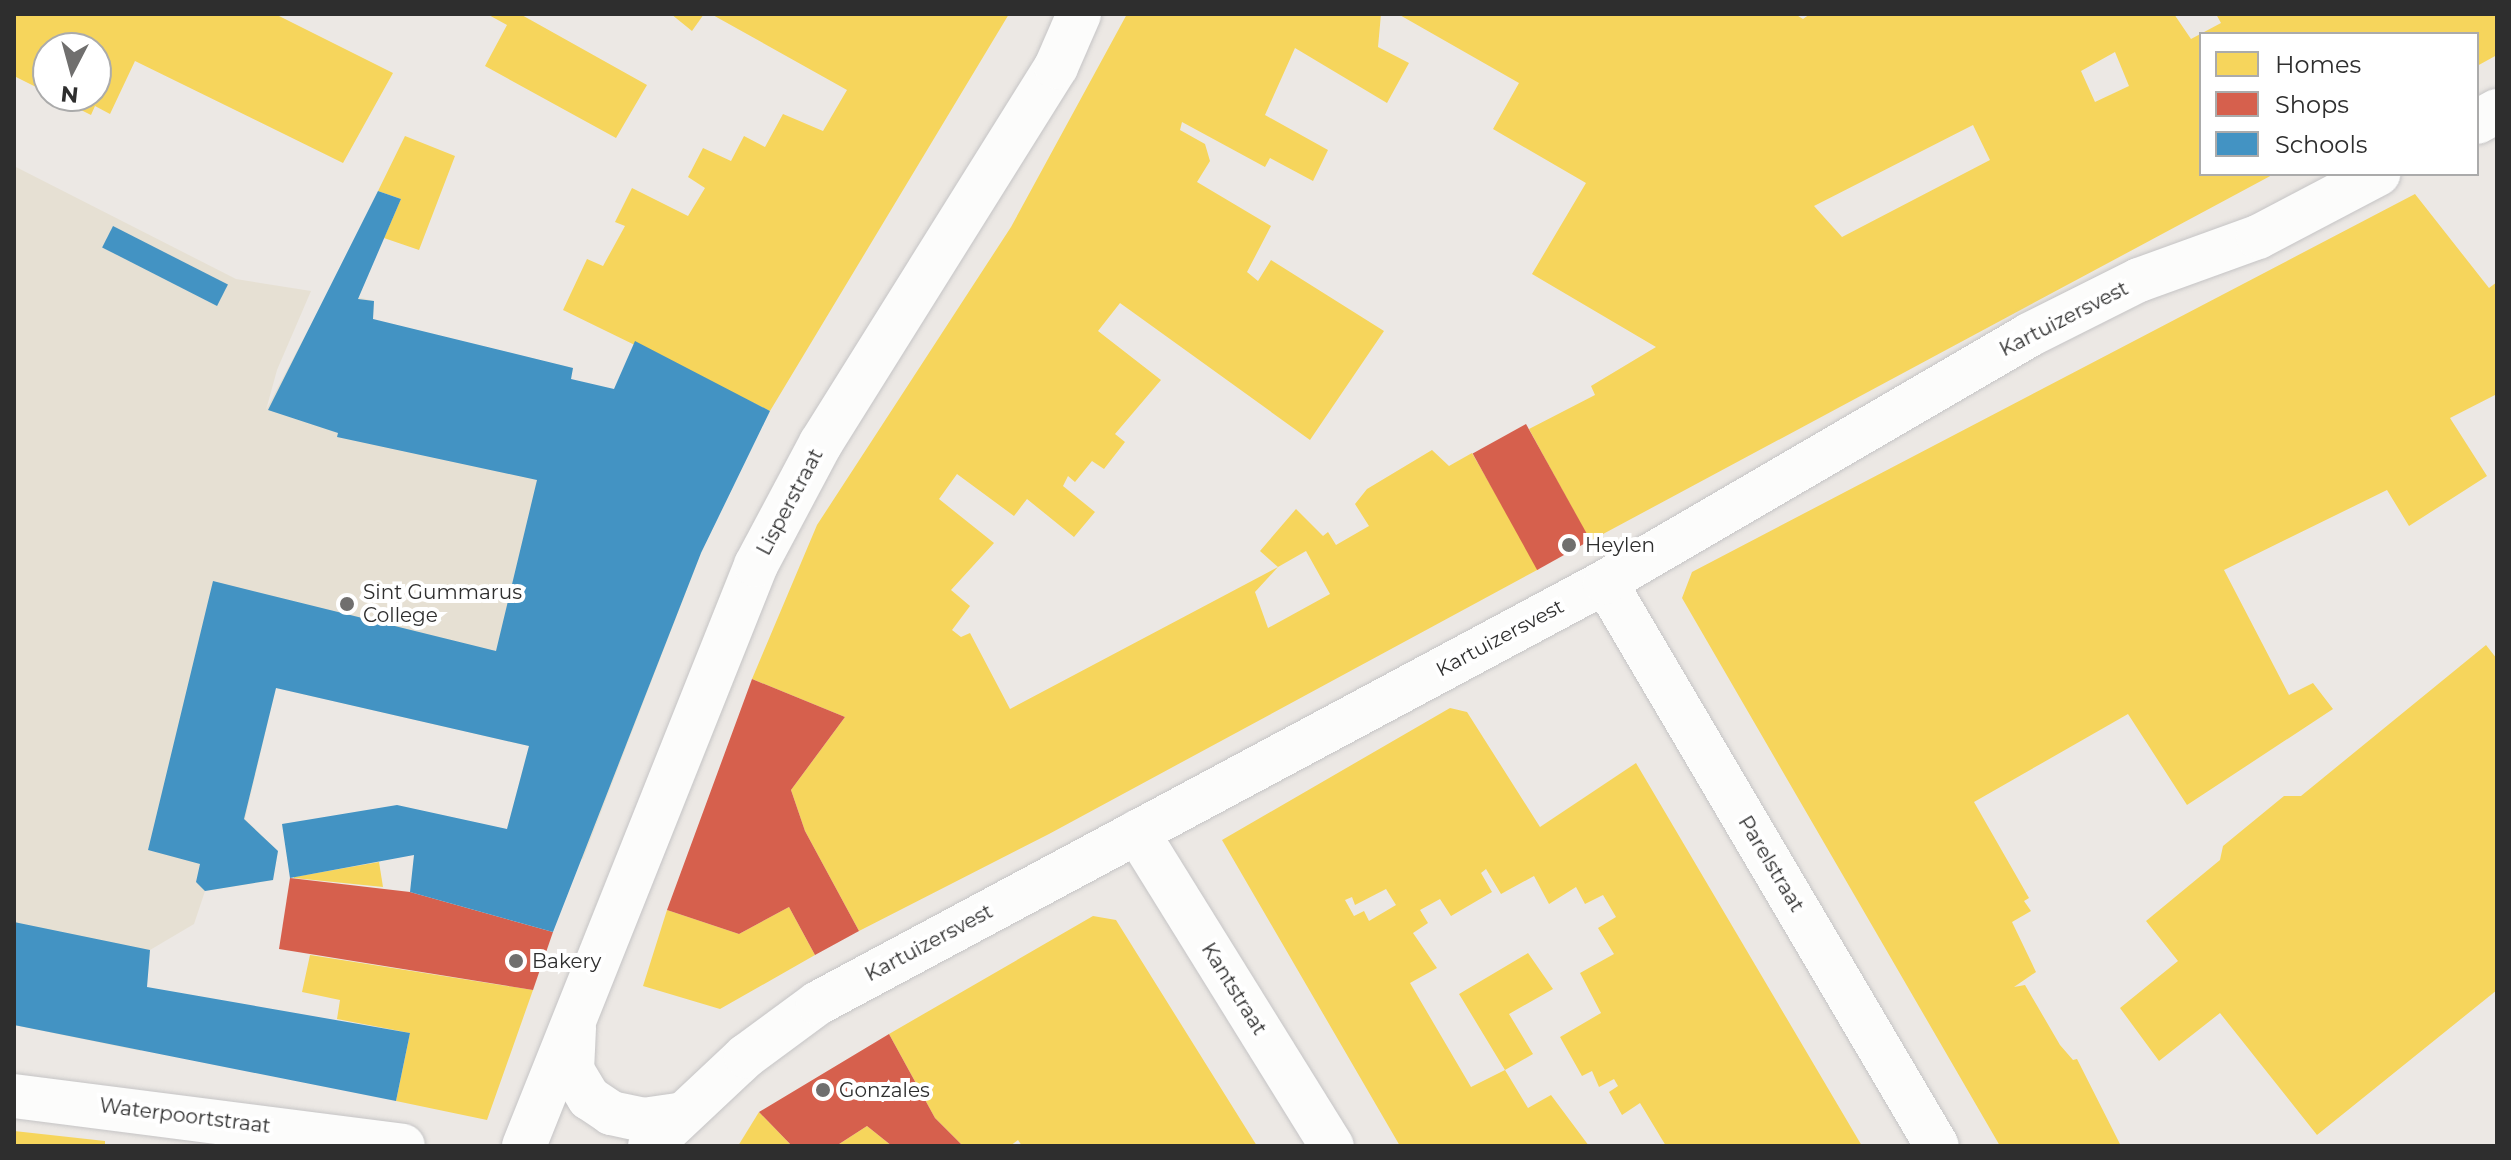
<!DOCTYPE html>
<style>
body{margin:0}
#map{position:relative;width:2511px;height:1160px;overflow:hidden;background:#ece8e4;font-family:Montserrat,sans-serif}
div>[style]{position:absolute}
.education>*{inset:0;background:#e6e0d3}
.homes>*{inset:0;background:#f6d55c}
.shops>*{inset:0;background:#d6604d;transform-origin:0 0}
.schools>*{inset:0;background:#4393c3;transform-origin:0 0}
.roads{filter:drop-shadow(0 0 2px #c5c4c5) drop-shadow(0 0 2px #c5c4c5)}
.minor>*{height:44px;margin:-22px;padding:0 22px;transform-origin:22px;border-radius:22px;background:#fcfcfb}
.dots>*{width:22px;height:22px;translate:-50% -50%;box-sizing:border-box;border:4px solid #fff;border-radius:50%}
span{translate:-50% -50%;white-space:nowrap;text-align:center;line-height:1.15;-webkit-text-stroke:8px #fff;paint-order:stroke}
.street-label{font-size:20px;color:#2e2e2e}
.poi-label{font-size:20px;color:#2e2e2e}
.left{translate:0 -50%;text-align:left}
.frame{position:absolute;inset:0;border:16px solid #2e2e2e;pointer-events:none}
.legend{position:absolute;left:2199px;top:32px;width:280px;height:144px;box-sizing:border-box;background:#fff;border:2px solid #ababab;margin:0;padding:10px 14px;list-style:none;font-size:24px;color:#2e2e2e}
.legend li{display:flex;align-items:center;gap:16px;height:40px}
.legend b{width:40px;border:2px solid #ababab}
.north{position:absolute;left:32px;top:32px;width:80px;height:80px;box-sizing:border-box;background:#fff;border:2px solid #ababab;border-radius:50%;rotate:186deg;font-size:22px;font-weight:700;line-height:32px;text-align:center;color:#2e2e2e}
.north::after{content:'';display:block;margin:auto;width:28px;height:36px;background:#706f6e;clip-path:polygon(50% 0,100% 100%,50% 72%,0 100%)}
</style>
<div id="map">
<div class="education">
<div style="clip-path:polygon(14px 166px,236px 279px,311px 291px,277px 370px,266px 410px,329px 290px,374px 301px,373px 320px,573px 368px,571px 379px,701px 553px,583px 859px,507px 829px,529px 746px,276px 688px,245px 819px,278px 851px,273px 880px,205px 891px,194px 924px,150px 950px,141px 1051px,14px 1025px)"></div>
</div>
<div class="homes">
<div style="clip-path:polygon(14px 14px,275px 14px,393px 73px,343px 163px,135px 61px,110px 114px,95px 106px,91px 115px,53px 96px,96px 96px,96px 48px,48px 48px,48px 93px,14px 76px)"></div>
<div style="clip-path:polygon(487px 14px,520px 14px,647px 85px,616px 138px,485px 66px,507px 25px)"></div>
<div style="clip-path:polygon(671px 14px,704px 14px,692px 31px)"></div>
<div style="clip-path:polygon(711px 14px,1009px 14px,770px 411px,563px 310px,587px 259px,603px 266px,625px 226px,615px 222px,632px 188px,688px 216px,705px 188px,688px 177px,703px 148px,731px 161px,744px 136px,765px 147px,783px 114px,823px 131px,847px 90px)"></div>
<div style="clip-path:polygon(1127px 14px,1381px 14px,1378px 47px,1409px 63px,1387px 103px,1295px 48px,1265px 115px,1328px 150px,1313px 181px,1270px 158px,1265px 167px,1182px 122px,1180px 130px,1205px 144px,1210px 161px,1197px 182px,1271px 226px,1247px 272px,1258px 281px,1271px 260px,1384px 331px,1310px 440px,1120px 303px,1098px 331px,1161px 380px,1115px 434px,1125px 442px,1104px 469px,1092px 461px,1075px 482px,1068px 476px,1063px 486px,1095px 512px,1074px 537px,1027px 499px,1014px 516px,957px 474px,939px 499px,994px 543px,951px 590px,970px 606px,952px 630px,961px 637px,970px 633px,1010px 709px,1278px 567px,1255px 592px,1268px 628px,1330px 594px,1306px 551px,1278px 567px,1260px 551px,1296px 509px,1323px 536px,1328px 532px,1336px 545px,1369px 526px,1355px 504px,1367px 489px,1432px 450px,1449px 466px,1472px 453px,1539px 569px,1049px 834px,859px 931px,805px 831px,791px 790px,845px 717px,752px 679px,817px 525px,1011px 227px)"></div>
<div style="clip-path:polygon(evenodd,1398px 14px,1795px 14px,1803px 19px,1810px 14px,2174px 14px,2191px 39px,2221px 23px,2216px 14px,2497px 14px,2497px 55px,2477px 66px,2477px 34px,2201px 34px,2201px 174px,2274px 174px,1590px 541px,1529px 429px,1595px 395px,1591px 386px,1656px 347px,1532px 274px,1586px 183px,1493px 129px,1519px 83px,1398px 14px,2115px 52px,2129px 86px,2095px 102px,2081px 71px,2115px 52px,1398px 14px,1973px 125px,1990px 160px,1842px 237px,1814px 206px,1973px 125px)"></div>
<div style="clip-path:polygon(405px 136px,455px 156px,419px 250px,384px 238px,401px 199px,378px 191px)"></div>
<div style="clip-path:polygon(2415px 194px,2489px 288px,2497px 282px,2497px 394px,2450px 418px,2487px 476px,2409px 526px,2387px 490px,2224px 570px,2289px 695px,2313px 683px,2333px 709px,2187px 805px,2128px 714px,1974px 802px,2029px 898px,2024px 901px,2031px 911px,2012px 922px,2036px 972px,2014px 987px,2025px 985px,2060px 1045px,2073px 1060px,2077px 1059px,2121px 1146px,2000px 1146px,1682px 598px,1692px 572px)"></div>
<div style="clip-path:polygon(2486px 645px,2497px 659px,2497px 990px,2317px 1135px,2220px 1013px,2159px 1061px,2120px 1008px,2178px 961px,2146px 921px,2220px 860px,2223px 846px,2284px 796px,2301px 796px)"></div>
<div style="clip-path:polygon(evenodd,1450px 708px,1467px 712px,1540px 827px,1636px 763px,1862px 1146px,1666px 1146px,1640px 1103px,1622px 1115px,1609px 1092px,1618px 1086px,1614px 1079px,1599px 1087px,1592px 1071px,1582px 1076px,1560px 1037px,1601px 1013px,1580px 973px,1614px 954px,1598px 928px,1616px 917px,1603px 895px,1585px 904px,1576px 887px,1549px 904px,1534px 876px,1501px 894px,1486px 869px,1481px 873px,1492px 892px,1451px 916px,1440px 899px,1420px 910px,1428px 923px,1413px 933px,1437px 968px,1410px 983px,1471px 1087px,1505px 1070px,1528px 1108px,1551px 1095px,1589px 1146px,1400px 1146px,1222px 840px,1450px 708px,1386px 889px,1396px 905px,1369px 921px,1364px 911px,1354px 916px,1345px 900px,1352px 897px,1355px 905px,1386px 889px)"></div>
<div style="clip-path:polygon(379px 862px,383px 887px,294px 878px,294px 877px)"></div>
<div style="clip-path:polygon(789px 907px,815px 955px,720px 1009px,643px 986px,667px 910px,739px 934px)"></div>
<div style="clip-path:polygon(1093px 916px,1116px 920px,1257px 1146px,1022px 1146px,1018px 1140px,1010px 1146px,963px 1146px,935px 1118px,889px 1034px)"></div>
<div style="clip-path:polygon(1528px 953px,1553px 989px,1509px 1014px,1533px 1054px,1505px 1070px,1459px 994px)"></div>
<div style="clip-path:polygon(310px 955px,533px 990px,487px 1120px,396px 1101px,410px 1033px,337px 1019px,340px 1000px,302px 992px)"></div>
<div style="clip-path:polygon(759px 1112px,792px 1146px,738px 1146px)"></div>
<div style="clip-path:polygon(867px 1126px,892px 1146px,836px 1146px)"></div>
<div style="clip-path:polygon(14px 1131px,105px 1141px,105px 1146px,14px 1146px)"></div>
</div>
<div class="shops">
<div style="left:1526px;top:424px;width:133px;height:61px;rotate:61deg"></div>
<div style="clip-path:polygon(752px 679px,845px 717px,791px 790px,805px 831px,859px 931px,815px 955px,789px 907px,739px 934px,667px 910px)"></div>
<div style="clip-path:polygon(290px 878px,410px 892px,553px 932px,533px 990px,279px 949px)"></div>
<div style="clip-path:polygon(889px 1034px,935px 1118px,963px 1146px,892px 1146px,867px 1126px,836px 1146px,792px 1146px,759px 1112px)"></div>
</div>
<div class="schools">
<div style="clip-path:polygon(378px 191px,401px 199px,358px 299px,374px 301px,373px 319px,573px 368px,571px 379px,614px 389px,635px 341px,770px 411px,701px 553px,553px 932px,410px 892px,414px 855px,290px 878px,282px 824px,397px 805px,507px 829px,529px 746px,276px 688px,244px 819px,278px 851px,273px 880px,205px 891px,196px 882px,200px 864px,148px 850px,213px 581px,496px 651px,537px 480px,337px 437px,338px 433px,268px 410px)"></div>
<div style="left:113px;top:226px;width:129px;height:24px;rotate:27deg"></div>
<div style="clip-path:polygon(14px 922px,150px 950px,147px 987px,410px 1033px,396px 1101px,14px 1025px)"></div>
</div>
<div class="roads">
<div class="minor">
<div style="left:2477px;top:122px;width:23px;rotate:-29deg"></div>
<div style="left:1605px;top:582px;width:654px;rotate:59.52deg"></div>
<div style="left:1137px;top:832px;width:370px;rotate:58.2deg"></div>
<div style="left:574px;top:1028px;width:42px;rotate:92.7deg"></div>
<div style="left:572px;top:1070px;width:33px;rotate:59deg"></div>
<div style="left:589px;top:1098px;width:27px;rotate:34deg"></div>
<div style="left:611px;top:1113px;width:33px;rotate:12deg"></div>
<div style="left:643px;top:1120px;width:35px;rotate:-8deg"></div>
<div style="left:14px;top:1096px;width:392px;rotate:7.3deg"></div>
<div style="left:524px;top:1146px;width:626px;rotate:-68.23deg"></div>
<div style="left:756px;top:565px;width:138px;rotate:-62deg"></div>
<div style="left:821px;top:443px;width:443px;rotate:-58deg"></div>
<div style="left:1056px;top:67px;width:58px;rotate:-66.5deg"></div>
<div style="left:650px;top:1146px;width:132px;rotate:-43.2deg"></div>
<div style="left:746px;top:1056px;width:89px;rotate:-36.4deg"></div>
<div style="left:818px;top:1003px;width:893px;rotate:-28.14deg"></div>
<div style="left:1605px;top:582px;width:491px;rotate:-30.2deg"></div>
<div style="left:2029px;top:335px;width:123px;rotate:-26.6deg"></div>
<div style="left:2139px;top:280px;width:127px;rotate:-19.9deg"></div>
<div style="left:2258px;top:237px;width:136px;rotate:-27.7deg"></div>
</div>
</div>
<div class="dots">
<div style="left:1569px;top:545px;background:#706f6e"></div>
<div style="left:347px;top:604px;background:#706f6e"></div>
<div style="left:516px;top:961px;background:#706f6e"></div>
<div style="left:823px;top:1090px;background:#706f6e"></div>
</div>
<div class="street-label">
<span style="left:2064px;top:319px;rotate:-27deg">Kartuizersvest</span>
<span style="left:790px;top:502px;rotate:-62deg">Lisperstraat</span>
<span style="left:1500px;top:638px;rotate:-28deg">Kartuizersvest</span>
<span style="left:1771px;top:864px;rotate:59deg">Parelstraat</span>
<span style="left:929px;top:943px;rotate:-28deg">Kartuizersvest</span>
<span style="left:1234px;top:989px;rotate:58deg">Kantstraat</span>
<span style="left:185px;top:1116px;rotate:7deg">Waterpoortstraat</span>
</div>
<div class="poi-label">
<span class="left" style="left:1585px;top:545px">Heylen</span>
<span class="left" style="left:363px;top:604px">Sint Gummarus<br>College</span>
<span class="left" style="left:532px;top:961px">Bakery</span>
<span class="left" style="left:839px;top:1090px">Gonzales</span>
</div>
<div class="frame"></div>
<ul class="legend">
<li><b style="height:22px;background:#f6d55c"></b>Homes</li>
<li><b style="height:22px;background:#d6604d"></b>Shops</li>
<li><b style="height:22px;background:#4393c3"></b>Schools</li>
</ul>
<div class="north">N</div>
</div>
